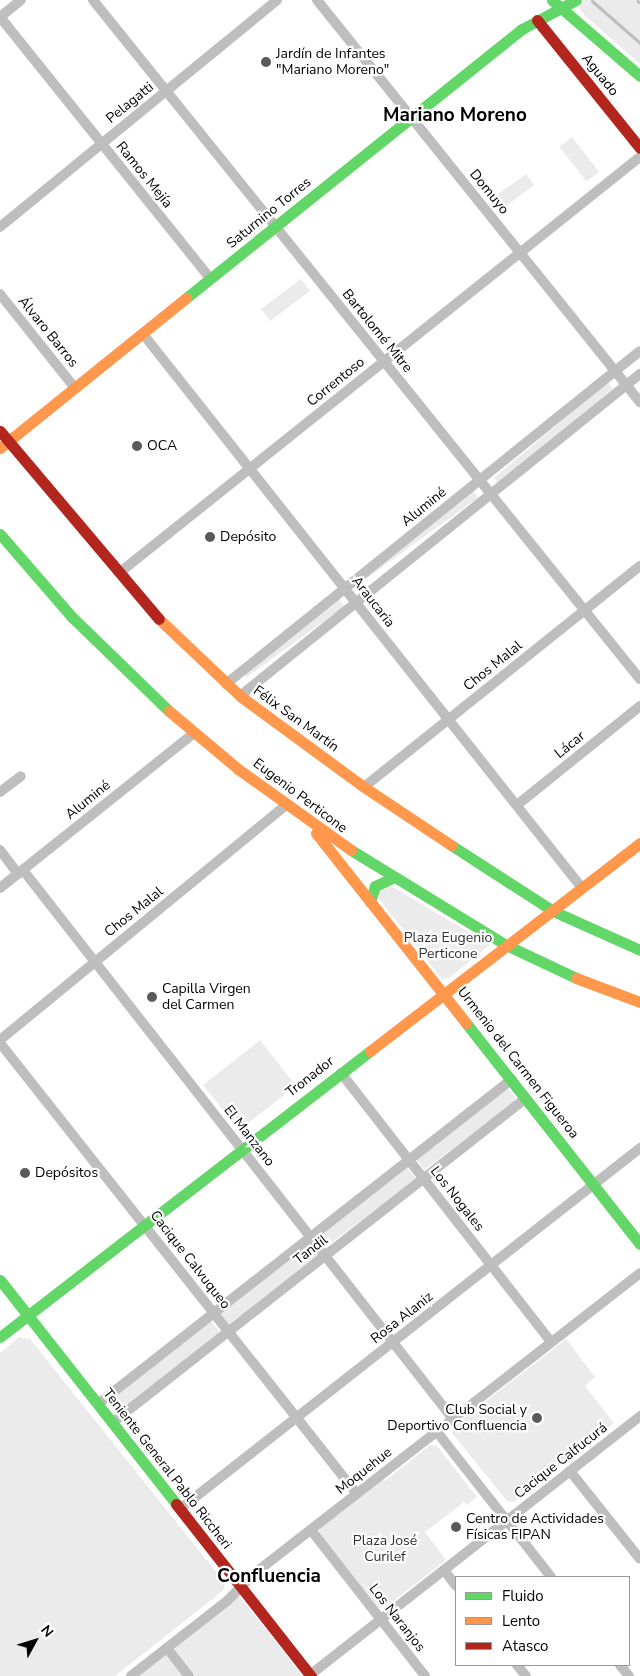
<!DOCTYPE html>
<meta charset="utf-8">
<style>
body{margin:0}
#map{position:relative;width:640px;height:1676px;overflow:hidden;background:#fff;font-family:"Nunito Sans",sans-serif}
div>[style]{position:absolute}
.green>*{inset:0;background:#ebebeb;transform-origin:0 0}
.stream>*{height:3px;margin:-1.5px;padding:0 1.5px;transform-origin:1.5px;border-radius:1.5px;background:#bebebe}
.street>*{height:10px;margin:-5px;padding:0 5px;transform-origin:5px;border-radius:5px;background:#bebebe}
.fast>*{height:11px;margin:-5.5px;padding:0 5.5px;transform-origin:5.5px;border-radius:5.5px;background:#63d668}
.slow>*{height:11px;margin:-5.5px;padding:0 5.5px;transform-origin:5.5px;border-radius:5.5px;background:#ff974d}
.jam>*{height:11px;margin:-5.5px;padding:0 5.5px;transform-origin:5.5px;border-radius:5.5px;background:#b3261e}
.rail>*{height:3px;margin-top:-1.5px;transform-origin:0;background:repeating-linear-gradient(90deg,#bebebe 0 8px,transparent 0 10.5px)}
.dots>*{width:14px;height:14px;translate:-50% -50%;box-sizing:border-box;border:2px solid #fff;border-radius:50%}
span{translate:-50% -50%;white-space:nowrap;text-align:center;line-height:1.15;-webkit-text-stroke:4.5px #fff;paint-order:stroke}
.poi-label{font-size:14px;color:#000}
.left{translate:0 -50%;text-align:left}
.right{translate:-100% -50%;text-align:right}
.street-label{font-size:14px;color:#000}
.park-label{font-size:14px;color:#323232}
.district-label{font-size:19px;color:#000;font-weight:700}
.legend{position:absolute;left:455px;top:1576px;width:175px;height:90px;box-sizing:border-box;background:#fff;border:1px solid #999;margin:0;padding:6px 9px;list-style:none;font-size:15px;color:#000}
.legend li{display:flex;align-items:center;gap:10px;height:25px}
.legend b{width:25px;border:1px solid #999}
.north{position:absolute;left:10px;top:1616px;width:50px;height:50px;-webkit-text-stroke:4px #fff;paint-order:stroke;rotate:51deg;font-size:14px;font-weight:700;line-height:20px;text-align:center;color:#000}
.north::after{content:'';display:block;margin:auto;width:18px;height:22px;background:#000;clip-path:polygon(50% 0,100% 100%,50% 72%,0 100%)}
</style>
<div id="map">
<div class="green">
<div style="clip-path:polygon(582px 0,640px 0,640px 64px,584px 15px,579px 6px)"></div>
<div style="left:572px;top:137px;width:44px;height:16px;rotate:52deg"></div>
<div style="left:526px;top:174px;width:14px;height:38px;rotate:54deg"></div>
<div style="left:301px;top:279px;width:15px;height:50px;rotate:53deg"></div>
<div style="left:608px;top:382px;width:8px;height:149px;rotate:50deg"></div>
<div style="left:473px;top:490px;width:9px;height:144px;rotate:54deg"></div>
<div style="left:339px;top:599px;width:9px;height:121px;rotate:54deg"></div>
<div style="clip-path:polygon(388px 884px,490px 945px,449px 978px,442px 979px,379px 899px,378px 891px)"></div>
<div style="clip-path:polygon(260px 1040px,296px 1086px,243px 1127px,236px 1126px,203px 1085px)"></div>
<div style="left:508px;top:1088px;width:15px;height:116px;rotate:53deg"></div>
<div style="left:407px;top:1167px;width:15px;height:114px;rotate:53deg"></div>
<div style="left:310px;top:1244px;width:15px;height:113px;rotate:53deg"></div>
<div style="left:211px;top:1321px;width:16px;height:130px;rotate:52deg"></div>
<div style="clip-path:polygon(19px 1337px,30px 1339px,225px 1583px,224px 1590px,115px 1676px,0 1676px,0 1353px)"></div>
<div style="clip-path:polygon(566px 1339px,595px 1377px,585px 1386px,614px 1423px,514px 1502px,507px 1501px,452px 1433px,453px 1427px)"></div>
<div style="clip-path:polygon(430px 1445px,437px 1446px,477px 1497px,467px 1505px,464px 1502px,425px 1532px,446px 1560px,387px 1606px,379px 1608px,319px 1533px,320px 1528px,382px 1478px,385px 1481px)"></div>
<div style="clip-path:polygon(239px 1596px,303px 1676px,196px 1676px,174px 1648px)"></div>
<div style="clip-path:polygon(166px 1654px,183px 1676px,138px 1676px)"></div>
</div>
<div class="stream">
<div style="left:592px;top:1px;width:64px;rotate:41.2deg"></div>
</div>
<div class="street">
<div style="left:93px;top:0;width:872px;rotate:51.15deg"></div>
<div style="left:317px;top:0;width:516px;rotate:51.22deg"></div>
<div style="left:0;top:17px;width:336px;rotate:51.2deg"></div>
<div style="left:0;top:17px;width:27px;rotate:-39deg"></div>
<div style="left:0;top:227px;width:358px;rotate:-39.3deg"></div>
<div style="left:0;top:294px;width:120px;rotate:51.4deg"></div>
<div style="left:143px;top:334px;width:707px;rotate:51.61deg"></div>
<div style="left:119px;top:573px;width:667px;rotate:-38.61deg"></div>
<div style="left:226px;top:684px;width:531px;rotate:-38.81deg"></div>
<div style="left:240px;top:696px;width:514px;rotate:-38.83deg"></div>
<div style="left:364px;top:787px;width:354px;rotate:-38.7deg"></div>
<div style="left:0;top:792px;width:26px;rotate:-37deg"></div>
<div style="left:517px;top:805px;width:158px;rotate:-38.8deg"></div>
<div style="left:0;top:850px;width:30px;rotate:53deg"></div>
<div style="left:23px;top:870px;width:697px;rotate:51.93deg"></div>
<div style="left:0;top:888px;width:248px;rotate:-38.6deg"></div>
<div style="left:0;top:1040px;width:370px;rotate:-39.4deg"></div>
<div style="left:0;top:1043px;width:575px;rotate:51.64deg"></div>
<div style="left:341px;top:1073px;width:341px;rotate:52deg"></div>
<div style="left:98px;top:1404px;width:526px;rotate:-38.13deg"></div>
<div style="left:112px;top:1423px;width:526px;rotate:-38.13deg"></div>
<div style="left:437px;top:1432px;width:184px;rotate:51.8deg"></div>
<div style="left:570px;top:1471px;width:112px;rotate:51.5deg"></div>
<div style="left:180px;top:1509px;width:585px;rotate:-38.12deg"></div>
<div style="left:311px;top:1530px;width:185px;rotate:52deg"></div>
<div style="left:444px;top:1570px;width:20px;rotate:53deg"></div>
<div style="left:167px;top:1648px;width:36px;rotate:52deg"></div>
<div style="left:517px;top:1665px;width:14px;rotate:51deg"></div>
<div style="left:620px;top:1665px;width:14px;rotate:51deg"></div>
<div style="left:310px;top:1675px;width:420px;rotate:-38.1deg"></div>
<div style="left:131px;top:1676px;width:122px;rotate:-38deg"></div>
<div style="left:227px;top:1601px;width:40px;rotate:-45deg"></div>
<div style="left:255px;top:1573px;width:488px;rotate:-37.9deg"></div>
</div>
<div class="fast">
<div style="left:552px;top:0;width:116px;rotate:40.8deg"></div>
<div style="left:186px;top:298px;width:430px;rotate:-38.7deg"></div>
<div style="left:522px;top:29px;width:61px;rotate:-28.2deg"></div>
<div style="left:0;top:534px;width:110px;rotate:49.1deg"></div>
<div style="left:72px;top:617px;width:135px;rotate:44.1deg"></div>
<div style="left:451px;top:845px;width:121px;rotate:32.9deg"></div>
<div style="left:553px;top:911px;width:95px;rotate:24.1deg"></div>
<div style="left:351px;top:850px;width:182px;rotate:31.5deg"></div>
<div style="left:506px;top:945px;width:77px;rotate:25.2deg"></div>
<div style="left:370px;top:902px;width:17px;rotate:-73deg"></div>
<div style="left:375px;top:886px;width:19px;rotate:-25deg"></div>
<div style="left:466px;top:1023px;width:281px;rotate:51.8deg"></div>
<div style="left:0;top:1280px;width:285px;rotate:51.8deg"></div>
<div style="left:0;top:1337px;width:468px;rotate:-37.7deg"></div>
</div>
<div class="slow">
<div style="left:0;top:448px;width:239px;rotate:-38.9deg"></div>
<div style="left:159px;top:619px;width:112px;rotate:43.5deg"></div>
<div style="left:240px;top:696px;width:154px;rotate:36.3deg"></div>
<div style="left:364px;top:787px;width:105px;rotate:33.7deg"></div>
<div style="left:169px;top:711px;width:90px;rotate:40deg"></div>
<div style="left:238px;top:769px;width:139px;rotate:35.6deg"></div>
<div style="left:316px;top:833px;width:242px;rotate:51.7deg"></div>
<div style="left:576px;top:978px;width:68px;rotate:20.6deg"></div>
<div style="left:370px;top:1051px;width:341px;rotate:-37.6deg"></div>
</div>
<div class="jam">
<div style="left:537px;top:20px;width:164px;rotate:51.2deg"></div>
<div style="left:0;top:431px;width:246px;rotate:49.8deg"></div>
<div style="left:176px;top:1504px;width:219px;rotate:51.9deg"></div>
</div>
<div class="rail">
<div style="left:637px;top:0;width:4px;rotate:45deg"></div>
</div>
<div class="dots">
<div style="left:266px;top:62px;background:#595959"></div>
<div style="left:137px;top:446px;background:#595959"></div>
<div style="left:210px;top:537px;background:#595959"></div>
<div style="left:152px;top:997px;background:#595959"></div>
<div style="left:25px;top:1173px;background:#595959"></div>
<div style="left:537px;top:1418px;background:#595959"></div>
<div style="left:456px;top:1527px;background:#595959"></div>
</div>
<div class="poi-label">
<span class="left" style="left:276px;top:62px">Jardín de Infantes<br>"Mariano Moreno"</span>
<span class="left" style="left:147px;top:446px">OCA</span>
<span class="left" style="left:220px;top:537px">Depósito</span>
<span class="left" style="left:162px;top:997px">Capilla Virgen<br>del Carmen</span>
<span class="left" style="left:35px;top:1173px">Depósitos</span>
<span class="right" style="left:527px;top:1418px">Club Social y<br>Deportivo Confluencia</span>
<span class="left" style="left:466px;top:1527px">Centro de Actividades<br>Físicas FIPAN</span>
</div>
<div class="street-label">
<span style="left:600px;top:75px;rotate:51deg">Aguado</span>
<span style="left:130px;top:103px;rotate:-39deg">Pelagatti</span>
<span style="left:144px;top:175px;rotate:51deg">Ramos Mejía</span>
<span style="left:489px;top:192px;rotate:51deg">Domuyo</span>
<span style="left:269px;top:213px;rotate:-39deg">Saturnino Torres</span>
<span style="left:377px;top:331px;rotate:51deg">Bartolomé Mitre</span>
<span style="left:48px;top:332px;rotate:51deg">Álvaro Barros</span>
<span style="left:336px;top:382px;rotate:-39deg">Correntoso</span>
<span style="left:424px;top:507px;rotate:-39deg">Aluminé</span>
<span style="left:373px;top:602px;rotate:52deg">Araucaria</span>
<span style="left:493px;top:666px;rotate:-39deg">Chos Malal</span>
<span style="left:296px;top:719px;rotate:36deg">Félix San Martín</span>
<span style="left:570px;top:745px;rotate:-39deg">Lácar</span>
<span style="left:300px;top:796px;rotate:37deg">Eugenio Perticone</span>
<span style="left:88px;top:800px;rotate:-39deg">Aluminé</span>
<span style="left:134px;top:912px;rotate:-39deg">Chos Malal</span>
<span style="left:518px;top:1063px;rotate:52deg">Urmenio del Carmen Figueroa</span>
<span style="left:310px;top:1077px;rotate:-38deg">Tronador</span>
<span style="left:249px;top:1136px;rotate:52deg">El Manzano</span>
<span style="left:457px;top:1199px;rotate:52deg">Los Nogales</span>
<span style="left:311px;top:1250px;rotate:-38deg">Tandil</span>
<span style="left:190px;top:1260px;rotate:52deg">Cacique Calvuqueo</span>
<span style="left:402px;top:1318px;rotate:-38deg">Rosa Alaniz</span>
<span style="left:561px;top:1461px;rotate:-38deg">Cacique Calfucurá</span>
<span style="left:167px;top:1469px;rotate:52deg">Teniente General Pablo Riccheri</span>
<span style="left:364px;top:1471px;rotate:-38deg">Moquehue</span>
<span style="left:397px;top:1618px;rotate:52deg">Los Naranjos</span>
</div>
<div class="park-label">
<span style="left:448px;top:946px">Plaza Eugenio<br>Perticone</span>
<span style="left:385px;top:1549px">Plaza José<br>Curilef</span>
</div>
<div class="district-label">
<span style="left:455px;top:116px">Mariano Moreno</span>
<span style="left:269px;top:1577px">Confluencia</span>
</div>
<ul class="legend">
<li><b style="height:6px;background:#63d668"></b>Fluido</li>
<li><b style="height:6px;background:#ff974d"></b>Lento</li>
<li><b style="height:6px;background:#b3261e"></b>Atasco</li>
</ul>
<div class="north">N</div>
</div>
